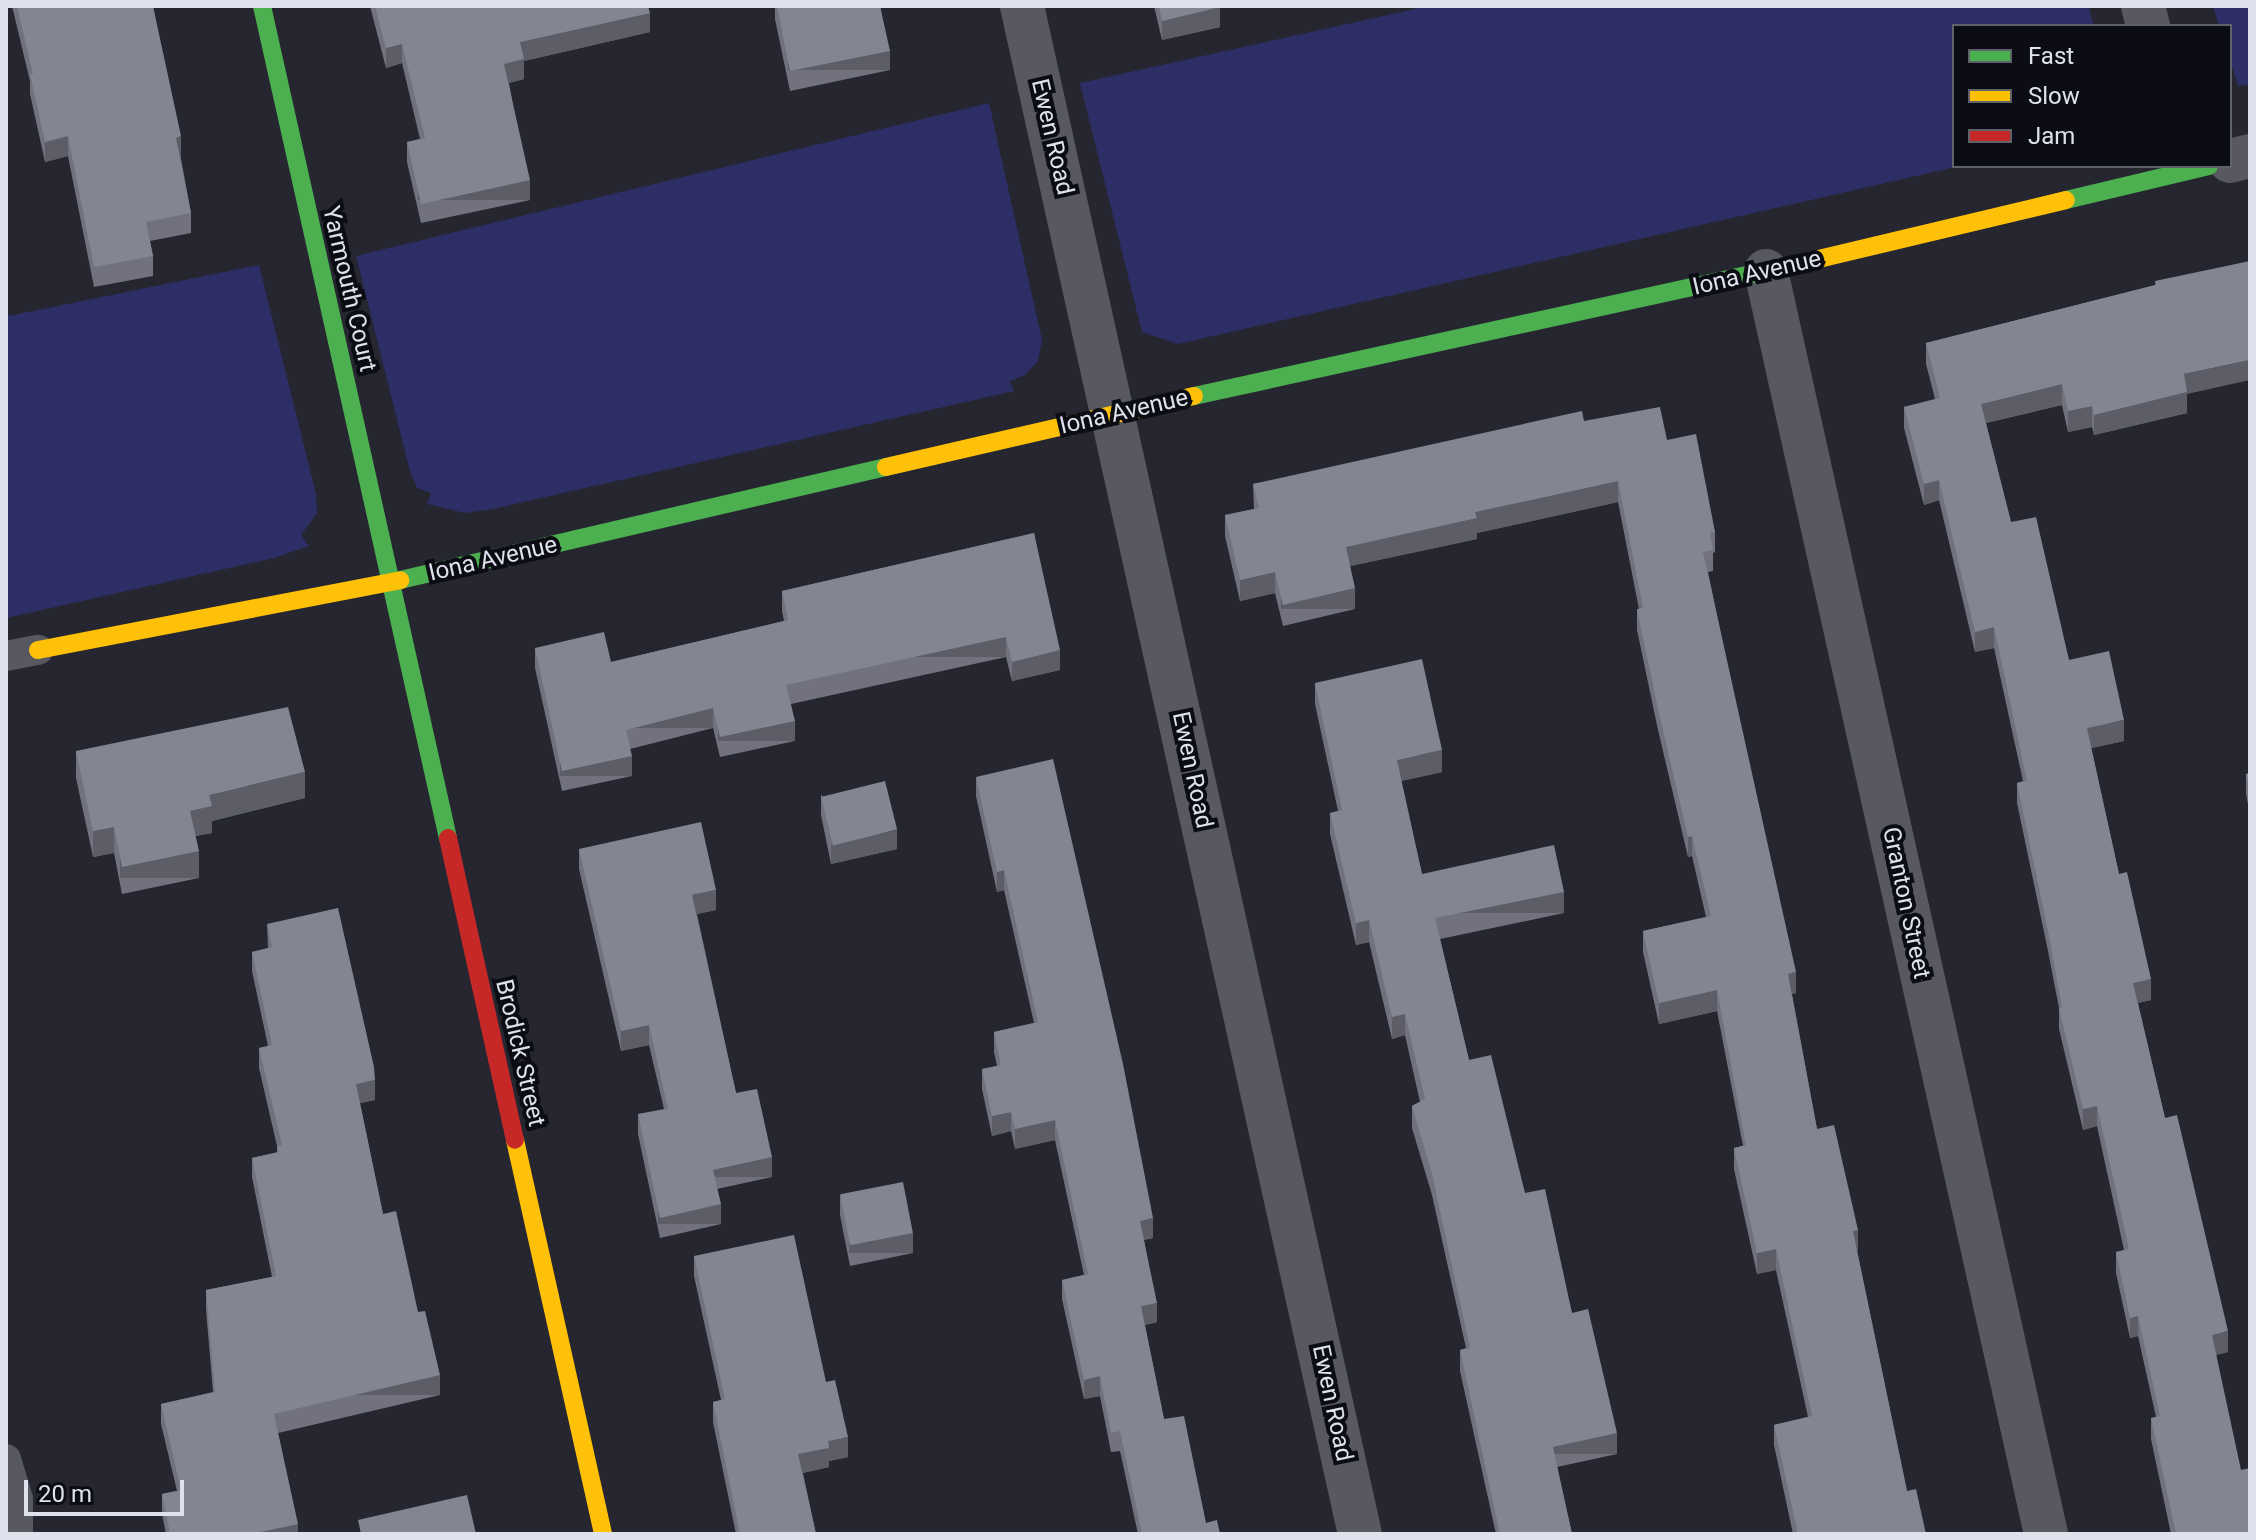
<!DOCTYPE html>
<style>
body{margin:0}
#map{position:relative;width:2256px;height:1540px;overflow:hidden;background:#252630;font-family:Roboto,sans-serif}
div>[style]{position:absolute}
.green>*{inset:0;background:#2e2e66}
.lane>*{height:30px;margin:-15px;padding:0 15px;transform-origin:15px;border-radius:15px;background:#575860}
.street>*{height:44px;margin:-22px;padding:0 22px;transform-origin:22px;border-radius:22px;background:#575860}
.fast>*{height:18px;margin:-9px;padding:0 9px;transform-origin:9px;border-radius:9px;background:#4caf50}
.slow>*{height:18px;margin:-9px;padding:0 9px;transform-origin:9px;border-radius:9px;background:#ffc107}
.jam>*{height:18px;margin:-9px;padding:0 9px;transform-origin:9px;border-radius:9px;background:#c62828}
.wall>*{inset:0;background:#71727e}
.shaded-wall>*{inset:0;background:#5c5d66;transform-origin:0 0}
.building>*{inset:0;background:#838592;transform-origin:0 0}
span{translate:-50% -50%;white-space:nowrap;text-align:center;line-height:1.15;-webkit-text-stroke:8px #0c0d14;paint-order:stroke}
.street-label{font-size:24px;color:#dfe1ec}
.frame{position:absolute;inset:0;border:8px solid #dfe1ec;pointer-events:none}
.legend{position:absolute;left:1952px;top:24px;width:280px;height:144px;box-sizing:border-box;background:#0c0d14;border:2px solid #60626a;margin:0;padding:10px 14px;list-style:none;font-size:24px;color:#dfe1ec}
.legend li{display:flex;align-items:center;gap:16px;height:40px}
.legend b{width:40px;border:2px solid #60626a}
.scale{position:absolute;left:24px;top:1480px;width:160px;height:36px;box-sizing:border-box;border:4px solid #dfe1ec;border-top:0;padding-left:10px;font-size:24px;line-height:28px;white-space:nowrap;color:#dfe1ec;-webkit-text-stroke:6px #0c0d14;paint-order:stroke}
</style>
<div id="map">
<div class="green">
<div style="clip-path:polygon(1429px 6px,2089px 6px,2093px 26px,1954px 26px,1954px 166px,1960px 166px,1178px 344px,1142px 332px,1080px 83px)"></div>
<div style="clip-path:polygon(2213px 6px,2250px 6px,2250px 84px,2238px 86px,2230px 60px,2230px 26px,2219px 26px)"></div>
<div style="clip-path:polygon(989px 103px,1042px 340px,1038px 361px,1025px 375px,1010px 381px,1014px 391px,493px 509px,465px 513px,427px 504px,431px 493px,417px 488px,409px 468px,356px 256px)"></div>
<div style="clip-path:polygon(259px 265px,316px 494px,317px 513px,301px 535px,309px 546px,274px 558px,6px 618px,6px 303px,9px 316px)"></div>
</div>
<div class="lane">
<div style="left:6px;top:656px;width:33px;rotate:-11deg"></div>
<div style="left:6px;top:1459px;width:42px;rotate:73.3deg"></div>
<div style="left:18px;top:1499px;width:35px;rotate:90deg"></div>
</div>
<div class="street">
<div style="left:1022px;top:6px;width:1565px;rotate:77.53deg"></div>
<div style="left:2143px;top:6px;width:21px;rotate:76deg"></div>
<div style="left:2230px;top:161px;width:21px;rotate:-14deg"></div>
<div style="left:1766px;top:271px;width:1294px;rotate:77.5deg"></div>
</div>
<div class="fast">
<div style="left:262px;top:6px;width:853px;rotate:77.4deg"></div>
<div style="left:2066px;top:200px;width:147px;rotate:-13.4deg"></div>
<div style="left:1194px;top:396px;width:626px;rotate:-12.35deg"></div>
<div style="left:400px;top:580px;width:499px;rotate:-13.1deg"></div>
</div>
<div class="slow">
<div style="left:1806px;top:262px;width:267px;rotate:-13.4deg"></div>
<div style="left:886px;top:467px;width:316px;rotate:-13deg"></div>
<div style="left:38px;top:650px;width:369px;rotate:-10.9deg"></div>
<div style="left:515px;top:1140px;width:404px;rotate:77.4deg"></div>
</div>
<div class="jam">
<div style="left:448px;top:838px;width:309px;rotate:77.5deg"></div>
</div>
<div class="wall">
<div style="clip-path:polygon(12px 6px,153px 6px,191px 213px,191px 233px,150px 241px,153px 256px,153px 276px,94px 287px,68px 156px,45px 162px,30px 94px,30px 81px)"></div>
<div style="clip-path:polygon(370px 6px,648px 6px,650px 32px,524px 61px,524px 79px,509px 83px,530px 200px,421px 223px,407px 162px,407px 142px,420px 139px,402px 63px,386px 68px)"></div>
<div style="clip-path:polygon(775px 6px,880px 6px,890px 70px,790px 91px,775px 19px)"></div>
<div style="clip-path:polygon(1154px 6px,1220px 6px,1220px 27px,1162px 40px)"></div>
<div style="clip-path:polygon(2155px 281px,2187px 394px,2187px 413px,2094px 435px,2092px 427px,2068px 432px,2062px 405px,1986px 423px,2011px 522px,2069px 660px,2124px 741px,2091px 748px,2119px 874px,2151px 1000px,2138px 1003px,2165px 1118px,2228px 1352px,2216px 1355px,2250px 1534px,2171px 1534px,2151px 1439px,2151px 1418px,2156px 1417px,2138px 1336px,2130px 1338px,2116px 1273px,2116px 1252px,2124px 1250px,2097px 1126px,2083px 1130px,2059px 1029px,2059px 1008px,2048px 951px,2017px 803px,2017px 783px,2023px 781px,1994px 648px,1975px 652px,1939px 500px,1924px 505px,1904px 428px,1904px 407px,1935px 399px,1926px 364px,1926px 343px,2155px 285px)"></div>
<div style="clip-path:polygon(1584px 421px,1667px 440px,1715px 532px,1715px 552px,1713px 553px,1713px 571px,1708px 572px,1796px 993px,1792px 994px,1817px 1129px,1858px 1251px,1857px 1251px,1907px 1491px,1926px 1534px,1793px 1534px,1774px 1445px,1774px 1425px,1808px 1417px,1776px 1270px,1757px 1274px,1734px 1169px,1734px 1148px,1743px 1146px,1717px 1011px,1659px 1024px,1643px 952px,1643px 931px,1706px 917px,1692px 856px,1688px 857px,1658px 730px,1637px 630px,1637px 609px,1639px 609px,1618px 502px,1477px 533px,1477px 539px,1350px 566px,1355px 609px,1283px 626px,1275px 593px,1240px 601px,1225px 536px,1225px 515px,1254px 509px,1253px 484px)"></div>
<div style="clip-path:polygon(1034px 533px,1060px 670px,1012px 681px,1006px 657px,791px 704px,795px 741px,720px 757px,713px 728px,630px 749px,632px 776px,562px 791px,535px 668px,535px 648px,611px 662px,784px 621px,782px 611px,782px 591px)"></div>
<div style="clip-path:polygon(1315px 683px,1442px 772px,1401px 781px,1422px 874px,1564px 913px,1440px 939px,1469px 1060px,1525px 1193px,1572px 1313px,1617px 1454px,1557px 1467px,1572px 1534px,1496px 1534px,1460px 1371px,1460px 1350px,1466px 1348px,1432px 1195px,1412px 1128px,1412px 1106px,1420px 1102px,1405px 1035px,1392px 1039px,1369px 942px,1356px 945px,1330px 834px,1330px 813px,1338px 811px,1315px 704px)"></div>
<div style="clip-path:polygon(76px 751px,305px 798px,212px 821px,212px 833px,195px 836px,199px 878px,122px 894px,114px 853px,93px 857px,76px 778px)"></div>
<div style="clip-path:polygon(2250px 773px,2250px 815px,2246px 794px,2246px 774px)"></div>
<div style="clip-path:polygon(976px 777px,1153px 1238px,1144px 1240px,1157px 1322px,1145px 1325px,1164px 1419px,1206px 1523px,1220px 1534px,1138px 1534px,1120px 1451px,1111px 1452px,1100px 1396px,1084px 1399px,1062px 1299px,1062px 1280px,1084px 1275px,1055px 1140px,1015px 1149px,1011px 1131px,992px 1136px,982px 1089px,982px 1069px,997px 1066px,994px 1052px,994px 1032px,1034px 1023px,1004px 890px,997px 892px,976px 796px)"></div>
<div style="clip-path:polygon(821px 795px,897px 849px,831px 864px,821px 815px)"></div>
<div style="clip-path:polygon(579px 849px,716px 910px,697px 914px,736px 1093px,772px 1177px,717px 1189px,721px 1224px,660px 1238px,638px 1134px,638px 1114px,664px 1109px,649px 1045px,621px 1051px,579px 869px)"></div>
<div style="clip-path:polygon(267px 924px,375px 1100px,360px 1103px,383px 1214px,418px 1312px,440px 1395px,278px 1433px,298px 1534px,166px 1534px,162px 1514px,162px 1494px,177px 1491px,161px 1424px,161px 1404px,213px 1392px,206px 1310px,206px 1290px,272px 1277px,252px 1177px,252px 1158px,277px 1153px,277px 1146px,259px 1068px,259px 1048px,268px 1046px,252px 971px,252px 952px,268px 948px)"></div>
<div style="clip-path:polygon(840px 1195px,913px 1253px,850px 1266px,840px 1215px)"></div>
<div style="clip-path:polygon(694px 1256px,826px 1382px,848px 1457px,829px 1461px,829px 1467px,803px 1473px,816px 1534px,736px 1534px,713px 1422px,713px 1402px,721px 1400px,694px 1276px)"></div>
</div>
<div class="shaded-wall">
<div style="clip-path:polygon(1220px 7px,1220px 27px,1162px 40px,1162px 21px)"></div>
<div style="clip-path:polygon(650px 13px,650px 32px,524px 61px,524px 79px,504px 84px,504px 64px,520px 42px)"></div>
<div style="clip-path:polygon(402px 44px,402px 63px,386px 68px,386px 48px)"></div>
<div style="left:890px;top:51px;width:19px;height:102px;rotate:90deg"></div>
<div style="clip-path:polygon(68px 136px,68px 156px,45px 162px,45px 142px)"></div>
<div style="clip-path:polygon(181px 136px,181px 156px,176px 157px,176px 138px)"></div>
<div style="left:530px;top:180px;width:20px;height:112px;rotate:90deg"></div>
<div style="clip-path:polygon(2250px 360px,2250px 380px,2187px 394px,2187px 413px,2094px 435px,2094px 415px,2184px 374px)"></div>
<div style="clip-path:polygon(2062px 384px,2062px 405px,1981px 424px,1981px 404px)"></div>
<div style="clip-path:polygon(2092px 406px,2092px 427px,2068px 432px,2068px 411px)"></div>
<div style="clip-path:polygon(1939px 480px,1939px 500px,1924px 505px,1924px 484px)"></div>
<div style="clip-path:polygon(1618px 481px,1618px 502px,1477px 533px,1477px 539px,1346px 567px,1346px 547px,1475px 512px)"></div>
<div style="clip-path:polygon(1275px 572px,1275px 593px,1240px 601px,1240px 580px)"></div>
<div style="left:1355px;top:588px;width:21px;height:74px;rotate:90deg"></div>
<div style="clip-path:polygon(1994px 627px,1994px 648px,1975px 652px,1975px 632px)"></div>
<div style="left:1006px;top:637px;width:20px;height:225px;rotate:90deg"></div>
<div style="clip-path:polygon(1060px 650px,1060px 670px,1012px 681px,1012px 662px)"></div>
<div style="left:713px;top:708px;width:20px;height:90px;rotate:90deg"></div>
<div style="clip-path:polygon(2124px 720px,2124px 741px,2087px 749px,2087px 728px)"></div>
<div style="left:795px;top:721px;width:20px;height:77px;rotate:90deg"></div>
<div style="clip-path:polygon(1442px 750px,1442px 772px,1397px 782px,1397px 760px)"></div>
<div style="left:632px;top:756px;width:20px;height:72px;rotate:90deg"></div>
<div style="clip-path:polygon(305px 772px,305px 798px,212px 821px,212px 833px,190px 837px,190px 811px,209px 795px)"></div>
<div style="clip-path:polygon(114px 827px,114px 853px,93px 857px,93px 831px)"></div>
<div style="clip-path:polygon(897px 830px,897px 849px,831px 864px,831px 844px)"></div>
<div style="left:1692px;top:836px;width:20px;height:4px;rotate:90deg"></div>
<div style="left:199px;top:851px;width:27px;height:79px;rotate:90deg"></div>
<div style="clip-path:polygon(1004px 870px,1004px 890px,997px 892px,997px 872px)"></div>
<div style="clip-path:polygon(716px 890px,716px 910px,692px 915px,692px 895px)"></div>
<div style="left:1564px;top:892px;width:21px;height:132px;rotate:90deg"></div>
<div style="clip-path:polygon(1369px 920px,1369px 942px,1356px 945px,1356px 923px)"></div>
<div style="clip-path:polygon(1796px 972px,1796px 993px,1788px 995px,1788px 974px)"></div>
<div style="clip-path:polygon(2151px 979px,2151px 1000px,2133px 1004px,2133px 983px)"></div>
<div style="clip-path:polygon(1717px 990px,1717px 1011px,1659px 1024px,1659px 1003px)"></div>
<div style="clip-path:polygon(1405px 1014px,1405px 1035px,1392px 1039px,1392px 1017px)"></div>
<div style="clip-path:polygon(649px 1025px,649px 1045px,621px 1051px,621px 1031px)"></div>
<div style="clip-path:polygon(375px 1080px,375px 1100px,356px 1104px,356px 1084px)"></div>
<div style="clip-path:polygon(2097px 1106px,2097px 1126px,2083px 1130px,2083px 1109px)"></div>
<div style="clip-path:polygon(1011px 1112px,1011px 1131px,992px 1136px,992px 1116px)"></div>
<div style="clip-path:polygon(1055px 1120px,1055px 1140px,1015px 1149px,1015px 1129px)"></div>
<div style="left:772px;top:1157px;width:20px;height:60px;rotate:90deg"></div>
<div style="left:721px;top:1204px;width:20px;height:63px;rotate:90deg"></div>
<div style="clip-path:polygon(1153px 1218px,1153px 1238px,1140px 1240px,1140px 1221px)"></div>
<div style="left:1858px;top:1230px;width:21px;height:5px;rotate:90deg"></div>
<div style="left:913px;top:1233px;width:20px;height:64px;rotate:90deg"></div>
<div style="clip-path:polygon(1776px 1249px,1776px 1270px,1757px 1274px,1757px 1253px)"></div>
<div style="clip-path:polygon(1157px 1303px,1157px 1322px,1141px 1326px,1141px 1306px)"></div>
<div style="clip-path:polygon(2138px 1316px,2138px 1336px,2130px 1338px,2130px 1318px)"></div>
<div style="clip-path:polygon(2228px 1331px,2228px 1352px,2212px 1356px,2212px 1335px)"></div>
<div style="left:440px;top:1375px;width:20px;height:171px;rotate:90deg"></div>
<div style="clip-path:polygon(1100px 1376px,1100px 1396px,1084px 1399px,1084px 1380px)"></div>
<div style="left:1617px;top:1433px;width:21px;height:66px;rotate:90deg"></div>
<div style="clip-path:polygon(848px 1437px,848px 1457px,829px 1461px,829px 1467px,798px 1474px,798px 1454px,828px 1441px)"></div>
<div style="clip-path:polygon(298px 1524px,298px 1534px,251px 1534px)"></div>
</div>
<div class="building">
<div style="clip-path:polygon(17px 6px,153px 6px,181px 136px,176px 138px,191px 213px,146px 222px,153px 256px,94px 267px,68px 136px,45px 142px,30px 74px,33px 74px)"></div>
<div style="clip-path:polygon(375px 6px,648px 6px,650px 13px,520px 42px,524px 59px,504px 64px,530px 180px,421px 204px,407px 142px,425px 138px,402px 44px,386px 48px)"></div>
<div style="clip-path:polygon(777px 6px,880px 6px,890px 51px,790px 71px)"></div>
<div style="clip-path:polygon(1159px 6px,1220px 6px,1220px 7px,1162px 21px)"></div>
<div style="clip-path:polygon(2250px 261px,2250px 360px,2184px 374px,2187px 392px,2094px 415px,2092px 406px,2068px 411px,2062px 384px,1981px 404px,2011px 522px,2036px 517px,2069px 660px,2109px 651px,2124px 720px,2087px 728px,2119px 874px,2127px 872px,2151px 979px,2133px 983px,2165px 1118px,2177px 1115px,2228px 1331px,2212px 1335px,2241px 1470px,2250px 1468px,2250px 1534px,2176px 1534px,2151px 1418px,2160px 1416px,2138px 1316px,2130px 1318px,2116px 1252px,2129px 1249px,2097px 1106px,2083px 1109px,2059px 1008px,2062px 1007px,2048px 931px,2017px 783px,2027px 781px,1994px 627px,1975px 632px,1939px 480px,1924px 484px,1904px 407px,1940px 398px,1926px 343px,2156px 285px,2155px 281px)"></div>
<div style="clip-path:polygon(1660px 407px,1667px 440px,1696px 434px,1715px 532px,1710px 532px,1713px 550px,1703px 552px,1796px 972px,1788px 974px,1817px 1129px,1834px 1125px,1858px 1230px,1853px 1231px,1907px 1491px,1916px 1489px,1926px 1534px,1798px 1534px,1774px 1425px,1812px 1416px,1776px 1249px,1757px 1253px,1734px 1148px,1746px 1145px,1717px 990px,1659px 1003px,1643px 931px,1711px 916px,1692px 836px,1688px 837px,1658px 709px,1637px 609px,1643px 608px,1618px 481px,1475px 512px,1477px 518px,1346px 547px,1355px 588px,1283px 605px,1275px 572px,1240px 580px,1225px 515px,1259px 508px,1253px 484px,1582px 411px,1584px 421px)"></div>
<div style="clip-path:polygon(1034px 533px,1060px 650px,1012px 662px,1006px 637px,786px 685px,795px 721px,720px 737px,713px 708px,626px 730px,632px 756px,562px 771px,535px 648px,604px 632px,611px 662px,788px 620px,782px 591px)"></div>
<div style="clip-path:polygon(1422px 659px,1442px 750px,1397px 760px,1422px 874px,1554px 845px,1564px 892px,1435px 918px,1469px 1060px,1491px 1055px,1525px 1193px,1545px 1189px,1572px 1313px,1588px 1309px,1617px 1433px,1553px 1447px,1572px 1534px,1500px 1534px,1460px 1350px,1470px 1348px,1432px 1174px,1412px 1106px,1425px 1099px,1405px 1014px,1392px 1017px,1369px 920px,1356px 923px,1330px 813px,1342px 810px,1315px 683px)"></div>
<div style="clip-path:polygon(288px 707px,305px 772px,209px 795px,212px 806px,190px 811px,199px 851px,122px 867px,114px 827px,93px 831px,76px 751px)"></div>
<div style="clip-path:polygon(1053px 759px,1123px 1064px,1153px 1218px,1140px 1221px,1157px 1303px,1141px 1306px,1164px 1419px,1184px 1416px,1206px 1523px,1217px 1520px,1220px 1534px,1142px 1534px,1120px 1431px,1111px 1433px,1100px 1376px,1084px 1380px,1062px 1280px,1088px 1274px,1055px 1120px,1015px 1129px,1011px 1112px,992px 1116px,982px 1069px,1001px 1065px,994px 1032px,1038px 1022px,1004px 870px,997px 872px,976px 777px)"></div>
<div style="clip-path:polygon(2250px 773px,2250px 795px,2246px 774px)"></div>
<div style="left:885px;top:781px;width:50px;height:66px;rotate:76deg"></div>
<div style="clip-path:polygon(701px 822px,716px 890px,692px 895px,736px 1093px,757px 1089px,772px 1157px,713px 1170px,721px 1204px,660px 1218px,638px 1114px,668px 1109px,649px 1025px,621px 1031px,579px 849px)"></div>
<div style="clip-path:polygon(338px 908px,374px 1067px,375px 1080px,356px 1084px,383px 1214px,396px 1211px,418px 1312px,425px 1311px,440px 1375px,274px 1414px,298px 1524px,251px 1534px,170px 1534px,162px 1494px,181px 1490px,161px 1404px,215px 1392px,206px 1290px,276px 1276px,252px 1158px,278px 1152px,277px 1146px,282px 1145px,259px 1048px,272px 1045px,252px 952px,272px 947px,267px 924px)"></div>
<div style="left:903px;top:1182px;width:52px;height:64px;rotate:79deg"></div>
<div style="clip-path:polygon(794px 1235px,826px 1382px,835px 1380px,848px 1437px,828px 1441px,829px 1448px,798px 1454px,816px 1534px,740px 1534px,713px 1402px,725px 1399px,694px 1256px)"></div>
<div style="clip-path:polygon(467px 1495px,476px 1534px,361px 1534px,358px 1520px)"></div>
</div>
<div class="street-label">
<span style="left:1052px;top:137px;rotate:77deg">Ewen Road</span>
<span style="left:1757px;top:273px;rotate:-13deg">Iona Avenue</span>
<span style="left:349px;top:289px;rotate:77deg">Yarmouth Court</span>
<span style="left:1124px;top:412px;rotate:-13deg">Iona Avenue</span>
<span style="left:493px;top:559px;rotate:-13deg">Iona Avenue</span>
<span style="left:1192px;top:770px;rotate:78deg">Ewen Road</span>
<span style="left:1906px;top:903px;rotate:78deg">Granton Street</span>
<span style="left:520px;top:1053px;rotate:77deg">Brodick Street</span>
<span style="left:1332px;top:1403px;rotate:78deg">Ewen Road</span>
</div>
<div class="frame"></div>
<ul class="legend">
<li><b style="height:10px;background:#4caf50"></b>Fast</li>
<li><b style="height:10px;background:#ffc107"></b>Slow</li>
<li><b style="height:10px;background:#c62828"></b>Jam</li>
</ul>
<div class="scale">20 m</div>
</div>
